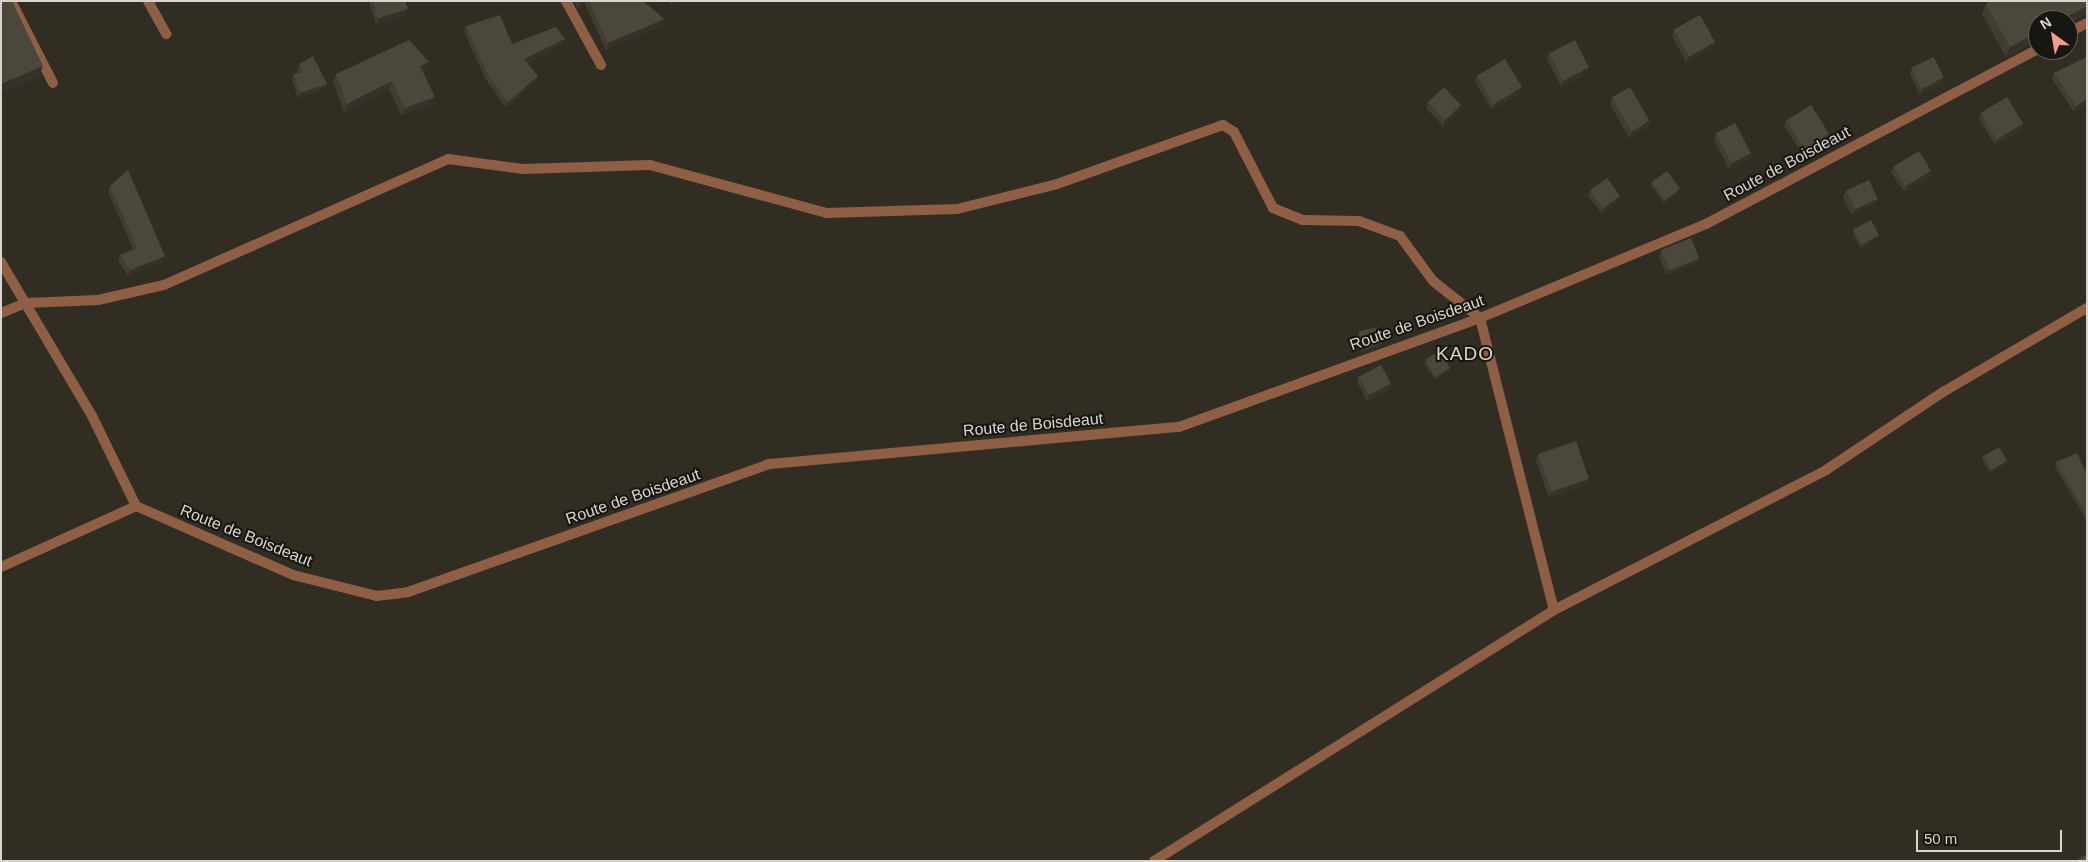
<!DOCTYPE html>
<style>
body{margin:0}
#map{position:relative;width:2088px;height:862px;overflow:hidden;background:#322d22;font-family:Arial,sans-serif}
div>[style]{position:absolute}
.minor>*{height:10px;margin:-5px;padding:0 5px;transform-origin:5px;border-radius:5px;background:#8e5e45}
.wall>*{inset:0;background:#413d33}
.shaded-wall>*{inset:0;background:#353229}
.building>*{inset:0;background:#4c473b;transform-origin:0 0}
span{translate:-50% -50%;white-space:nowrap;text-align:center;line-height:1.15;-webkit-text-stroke:4px #181611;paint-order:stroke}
.street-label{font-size:16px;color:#d9d5ce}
.quarter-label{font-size:19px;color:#ddd6c8;letter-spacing:1px}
.frame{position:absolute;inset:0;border:2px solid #d9d5ce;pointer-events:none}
.north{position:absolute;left:2028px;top:10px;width:50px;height:50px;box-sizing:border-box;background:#181611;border:1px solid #65625d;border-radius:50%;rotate:328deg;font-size:14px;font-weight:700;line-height:20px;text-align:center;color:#d9d5ce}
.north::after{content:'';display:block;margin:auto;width:18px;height:22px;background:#f49d8d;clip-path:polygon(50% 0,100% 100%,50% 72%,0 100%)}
.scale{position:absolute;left:1916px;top:830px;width:146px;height:22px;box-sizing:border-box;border:2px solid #d9d5ce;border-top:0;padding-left:6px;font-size:15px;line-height:18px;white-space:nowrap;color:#d9d5ce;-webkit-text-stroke:4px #181611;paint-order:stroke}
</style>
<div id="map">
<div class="minor">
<div style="left:11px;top:1px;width:92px;rotate:62.9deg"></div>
<div style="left:148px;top:1px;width:38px;rotate:61deg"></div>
<div style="left:566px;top:1px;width:73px;rotate:61.3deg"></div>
<div style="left:2068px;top:33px;width:21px;rotate:-28deg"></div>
<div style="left:1px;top:262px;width:179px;rotate:59.4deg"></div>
<div style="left:92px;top:416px;width:100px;rotate:63.9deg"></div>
<div style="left:1px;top:313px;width:27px;rotate:-22deg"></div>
<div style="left:26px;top:303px;width:72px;rotate:-2.4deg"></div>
<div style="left:98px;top:300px;width:68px;rotate:-12.8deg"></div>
<div style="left:164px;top:285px;width:311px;rotate:-23.9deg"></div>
<div style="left:448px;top:159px;width:76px;rotate:7.6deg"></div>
<div style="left:523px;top:169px;width:127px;rotate:-1.8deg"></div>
<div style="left:650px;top:165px;width:183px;rotate:15.2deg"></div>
<div style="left:827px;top:213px;width:130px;rotate:-1.8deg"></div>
<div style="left:957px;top:209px;width:103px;rotate:-14deg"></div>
<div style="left:1057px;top:184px;width:176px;rotate:-19.6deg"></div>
<div style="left:1223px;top:125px;width:13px;rotate:32deg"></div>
<div style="left:1234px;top:132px;width:85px;rotate:62.8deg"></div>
<div style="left:1273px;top:208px;width:31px;rotate:22deg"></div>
<div style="left:1302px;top:220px;width:57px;rotate:1deg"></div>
<div style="left:1359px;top:221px;width:44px;rotate:20.1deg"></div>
<div style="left:1400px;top:236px;width:56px;rotate:53.7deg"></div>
<div style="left:1433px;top:281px;width:60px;rotate:38.2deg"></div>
<div style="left:1480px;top:318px;width:301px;rotate:75.8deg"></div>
<div style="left:1px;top:567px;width:148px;rotate:-24.3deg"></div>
<div style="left:136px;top:506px;width:171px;rotate:23.7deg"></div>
<div style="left:293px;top:575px;width:87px;rotate:14deg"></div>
<div style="left:377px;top:596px;width:31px;rotate:-7deg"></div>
<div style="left:408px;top:592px;width:384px;rotate:-19.5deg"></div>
<div style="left:770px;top:464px;width:411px;rotate:-5.2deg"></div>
<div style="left:1179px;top:427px;width:320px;rotate:-19.9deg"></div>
<div style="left:1480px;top:318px;width:245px;rotate:-22.6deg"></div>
<div style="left:1706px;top:224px;width:375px;rotate:-27.8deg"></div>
<div style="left:1154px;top:861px;width:472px;rotate:-32.1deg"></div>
<div style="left:1554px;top:610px;width:306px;rotate:-27.2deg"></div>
<div style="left:1826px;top:470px;width:141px;rotate:-33.7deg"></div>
<div style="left:1943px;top:392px;width:167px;rotate:-30.3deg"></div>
</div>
<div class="wall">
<div style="clip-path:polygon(369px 1px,405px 1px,406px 15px,376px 24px)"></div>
<div style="clip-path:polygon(574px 1px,643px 1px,664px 19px,661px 26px,606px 50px,585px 4px,578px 9px)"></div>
<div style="clip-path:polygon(668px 1px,676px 1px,671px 5px)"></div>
<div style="clip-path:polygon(2087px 1px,2087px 14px,2068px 24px,2068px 20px,2038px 20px,2038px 40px,2006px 57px,1982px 14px,1986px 4px)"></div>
<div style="clip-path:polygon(466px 26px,512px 44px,563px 44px,527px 63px,538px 76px,536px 81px,506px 108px,485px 78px,464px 32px)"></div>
<div style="clip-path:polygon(1674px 30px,1713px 47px,1686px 62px,1672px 36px)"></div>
<div style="clip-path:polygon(1549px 53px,1587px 74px,1561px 87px,1547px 59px)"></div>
<div style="clip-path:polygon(2087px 57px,2087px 104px,2074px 112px,2052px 79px,2054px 73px)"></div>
<div style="clip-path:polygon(429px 62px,426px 70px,423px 72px,432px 105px,402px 116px,389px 89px,344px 112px,333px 82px,336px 74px)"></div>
<div style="clip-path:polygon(299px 64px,327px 84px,324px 89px,298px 98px,292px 80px,294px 74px,299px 73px,297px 70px)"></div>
<div style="clip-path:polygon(1912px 68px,1942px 84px,1920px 95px,1910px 74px)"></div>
<div style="clip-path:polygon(1477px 77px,1520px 93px,1492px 110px,1475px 82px)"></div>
<div style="clip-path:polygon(1612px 98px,1648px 127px,1629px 138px,1610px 104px)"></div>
<div style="clip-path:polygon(1428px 102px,1461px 105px,1459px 111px,1443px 126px,1426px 108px)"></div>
<div style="clip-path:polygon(1981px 113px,2023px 124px,2021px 130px,1995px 145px,1979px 119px)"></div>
<div style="clip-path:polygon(1786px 120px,1829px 134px,1827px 140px,1803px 155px,1784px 126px)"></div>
<div style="clip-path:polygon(1716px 134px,1751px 153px,1749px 159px,1729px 169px,1714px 140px)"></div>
<div style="clip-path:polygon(1894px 167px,1931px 171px,1929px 177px,1904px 192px,1891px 172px)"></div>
<div style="clip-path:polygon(1652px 182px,1679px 192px,1664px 203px,1651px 185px)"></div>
<div style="clip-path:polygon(110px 186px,163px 261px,128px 276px,118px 260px,120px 255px,133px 249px,108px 192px)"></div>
<div style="clip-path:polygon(1590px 191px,1620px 196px,1618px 202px,1602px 214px,1588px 196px)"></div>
<div style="clip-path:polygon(1846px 191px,1878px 199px,1875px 204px,1852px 215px,1843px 197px)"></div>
<div style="clip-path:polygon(1854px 230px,1879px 235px,1878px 238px,1861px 248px,1853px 233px)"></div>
<div style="clip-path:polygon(1661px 250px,1699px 258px,1697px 263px,1666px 275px,1659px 256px)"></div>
<div style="clip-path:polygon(1359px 333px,1381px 346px,1362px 353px,1358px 336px)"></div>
<div style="clip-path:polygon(1426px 360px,1450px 368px,1449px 371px,1435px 380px,1424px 363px)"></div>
<div style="clip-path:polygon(1359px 376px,1391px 384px,1389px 390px,1367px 401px,1357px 382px)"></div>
<div style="clip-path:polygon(1538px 455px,1587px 484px,1549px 498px,1536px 461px)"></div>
<div style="clip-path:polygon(1983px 456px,2007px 461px,2006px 464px,1990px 473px,1982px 459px)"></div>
<div style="clip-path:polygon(2056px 462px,2087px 475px,2087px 522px,2055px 467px)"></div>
</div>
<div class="shaded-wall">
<div style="clip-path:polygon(581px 1px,585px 1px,585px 4px,578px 9px)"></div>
<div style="clip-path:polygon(2087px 6px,2087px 14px,2068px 24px,2068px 20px,2060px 20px)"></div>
<div style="clip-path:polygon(408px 9px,406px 15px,376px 24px,378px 18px)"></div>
<div style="clip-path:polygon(664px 19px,661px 26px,606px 50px,608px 43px)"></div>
<div style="clip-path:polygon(2038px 32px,2038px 40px,2006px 57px,2010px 47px)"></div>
<div style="clip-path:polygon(565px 39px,563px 44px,522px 65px,524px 59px)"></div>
<div style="clip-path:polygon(1715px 42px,1713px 47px,1686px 62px,1688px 56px)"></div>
<div style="clip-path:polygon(429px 62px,426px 70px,418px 74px,420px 66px)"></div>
<div style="clip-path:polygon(43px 66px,39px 77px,1px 93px,1px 84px)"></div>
<div style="clip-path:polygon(1589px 68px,1587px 74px,1561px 87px,1563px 81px)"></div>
<div style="clip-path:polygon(538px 76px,536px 81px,506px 108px,508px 102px)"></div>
<div style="clip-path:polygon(1944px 78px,1942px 84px,1920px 95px,1923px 89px)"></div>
<div style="clip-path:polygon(392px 81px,389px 89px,344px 112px,347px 104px)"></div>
<div style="clip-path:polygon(327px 84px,324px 89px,298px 98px,300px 93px)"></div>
<div style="clip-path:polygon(1522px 87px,1520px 93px,1492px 110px,1494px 104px)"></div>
<div style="clip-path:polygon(435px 97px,432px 105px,402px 116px,405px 108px)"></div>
<div style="clip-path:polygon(2087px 99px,2087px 104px,2074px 112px,2076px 106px)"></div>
<div style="clip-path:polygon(1461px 105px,1459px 111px,1443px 126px,1445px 120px)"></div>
<div style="clip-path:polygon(1650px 121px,1648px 127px,1629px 138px,1632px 132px)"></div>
<div style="clip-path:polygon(2023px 124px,2021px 130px,1995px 145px,1998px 139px)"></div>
<div style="clip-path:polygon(1829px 134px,1827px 140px,1803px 155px,1805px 149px)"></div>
<div style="clip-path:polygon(1751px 153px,1749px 159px,1729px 169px,1731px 164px)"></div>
<div style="clip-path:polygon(1931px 171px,1929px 177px,1904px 192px,1906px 186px)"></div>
<div style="clip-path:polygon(1680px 189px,1679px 192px,1664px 203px,1665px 200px)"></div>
<div style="clip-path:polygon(1620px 196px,1618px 202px,1602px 214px,1604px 208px)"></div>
<div style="clip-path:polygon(1878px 199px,1875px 204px,1852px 215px,1854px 209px)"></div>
<div style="clip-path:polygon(1879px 235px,1878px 238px,1861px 248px,1862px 245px)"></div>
<div style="clip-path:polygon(165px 256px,163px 261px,128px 276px,130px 270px)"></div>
<div style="clip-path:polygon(1699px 258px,1697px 263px,1666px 275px,1668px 269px)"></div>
<div style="clip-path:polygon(1382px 344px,1381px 346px,1362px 353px,1363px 350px)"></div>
<div style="clip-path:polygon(1450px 368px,1449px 371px,1435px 380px,1436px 377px)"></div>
<div style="clip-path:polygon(1391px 384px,1389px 390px,1367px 401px,1369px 395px)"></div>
<div style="clip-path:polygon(2007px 461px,2006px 464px,1990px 473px,1991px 470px)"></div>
<div style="clip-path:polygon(1589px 479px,1587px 484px,1549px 498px,1551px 492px)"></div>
</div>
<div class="building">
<div style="clip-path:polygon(1px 1px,12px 1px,43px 66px,1px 84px)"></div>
<div style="clip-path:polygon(373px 1px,405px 1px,408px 9px,378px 18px)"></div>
<div style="clip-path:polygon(589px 1px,643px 1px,664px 19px,608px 43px)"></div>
<div style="clip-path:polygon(1990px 1px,2087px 1px,2087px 6px,2060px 20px,2038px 20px,2038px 32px,2010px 47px,1986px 4px)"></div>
<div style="clip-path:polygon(500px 15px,512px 44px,556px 27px,565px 39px,524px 59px,538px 76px,508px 102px,487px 73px,466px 26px)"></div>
<div style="left:1700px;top:15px;width:31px;height:30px;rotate:61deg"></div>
<div style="clip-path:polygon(409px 40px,429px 62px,420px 66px,435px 97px,405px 108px,392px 81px,347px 104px,336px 74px)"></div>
<div style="left:1575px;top:40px;width:31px;height:29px;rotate:63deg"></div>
<div style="clip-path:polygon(313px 56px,327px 84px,300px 93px,294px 74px,303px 71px,299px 64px)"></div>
<div style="left:1934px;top:57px;width:23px;height:25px;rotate:65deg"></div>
<div style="clip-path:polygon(2087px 57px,2087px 99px,2076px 106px,2054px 73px)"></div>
<div style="left:1505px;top:59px;width:33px;height:33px;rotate:59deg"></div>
<div style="left:1444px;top:87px;width:25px;height:22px;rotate:47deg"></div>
<div style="left:1630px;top:87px;width:39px;height:21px;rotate:60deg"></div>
<div style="left:2007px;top:97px;width:31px;height:31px;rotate:59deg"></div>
<div style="left:1811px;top:105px;width:34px;height:29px;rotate:58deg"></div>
<div style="left:1735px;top:123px;width:34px;height:22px;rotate:62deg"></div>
<div style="left:1919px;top:151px;width:23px;height:30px;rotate:59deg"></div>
<div style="clip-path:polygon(128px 170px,165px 256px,130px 270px,120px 255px,137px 248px,110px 186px)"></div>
<div style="left:1667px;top:171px;width:22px;height:19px;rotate:54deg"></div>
<div style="left:1607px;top:178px;width:22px;height:21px;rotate:54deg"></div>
<div style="left:1869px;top:180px;width:21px;height:25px;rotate:65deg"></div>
<div style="left:1871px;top:220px;width:17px;height:20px;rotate:62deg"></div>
<div style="left:1691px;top:238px;width:22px;height:32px;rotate:68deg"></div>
<div style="left:1378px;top:327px;width:17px;height:20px;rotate:77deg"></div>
<div style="left:1440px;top:351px;width:20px;height:17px;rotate:60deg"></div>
<div style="left:1381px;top:365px;width:21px;height:25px;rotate:62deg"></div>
<div style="left:1576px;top:441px;width:40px;height:40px;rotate:71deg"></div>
<div style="left:1999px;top:447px;width:16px;height:18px;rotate:60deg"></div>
<div style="clip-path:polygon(2077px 453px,2087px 475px,2087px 514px,2056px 462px)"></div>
<div style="clip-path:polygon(2087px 854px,2087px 861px,2076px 861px)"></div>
</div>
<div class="street-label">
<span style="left:1787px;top:164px;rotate:-28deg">Route de Boisdeaut</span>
<span style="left:1417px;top:323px;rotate:-19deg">Route de Boisdeaut</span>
<span style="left:1033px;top:425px;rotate:-5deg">Route de Boisdeaut</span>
<span style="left:633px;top:497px;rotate:-19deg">Route de Boisdeaut</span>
<span style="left:246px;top:536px;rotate:22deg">Route de Boisdeaut</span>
</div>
<div class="quarter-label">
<span style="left:1465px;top:354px">KADO</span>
</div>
<div class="frame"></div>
<div class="north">N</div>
<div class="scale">50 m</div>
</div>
